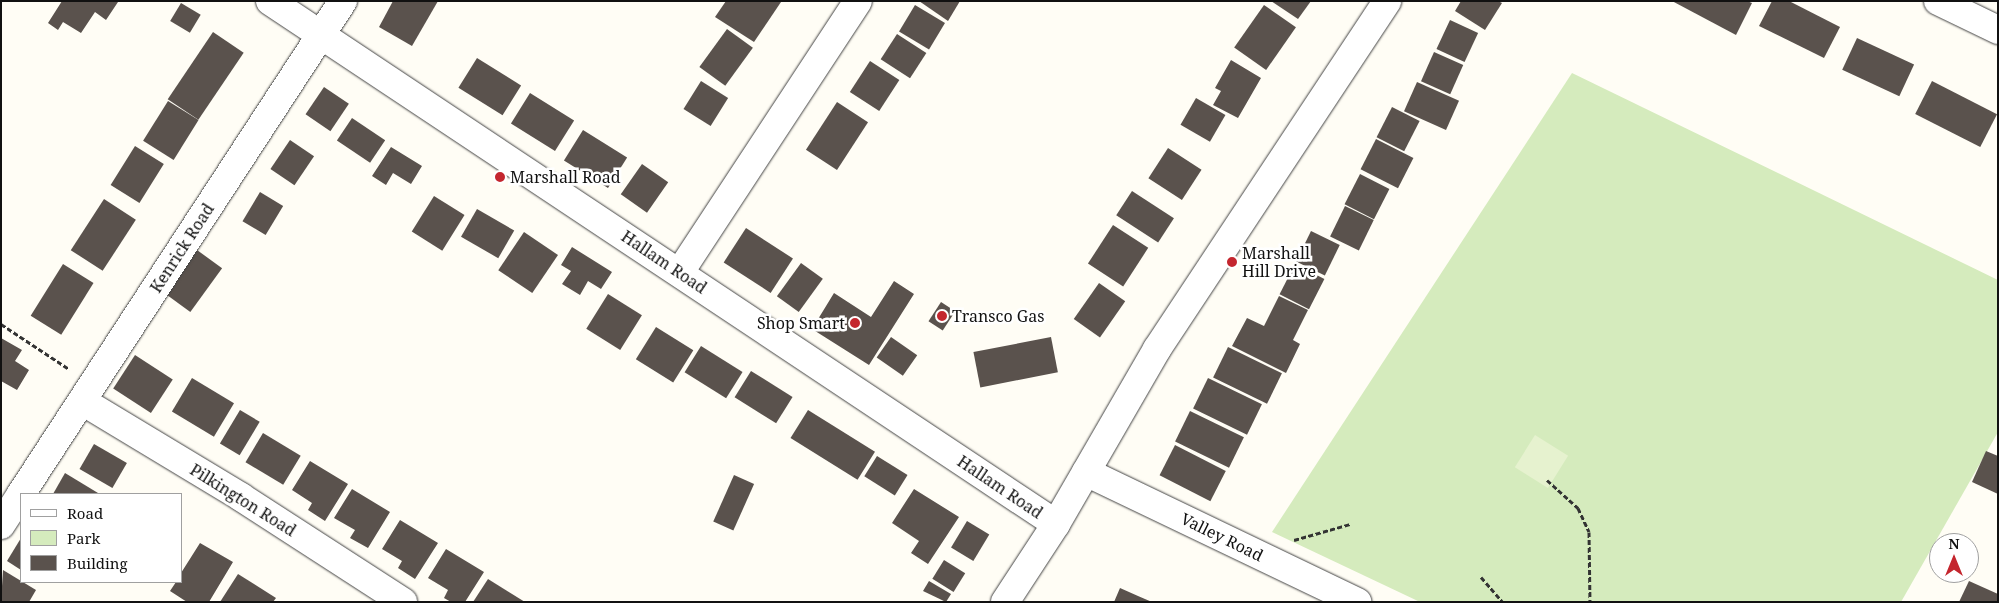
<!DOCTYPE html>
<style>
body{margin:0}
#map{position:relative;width:1999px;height:603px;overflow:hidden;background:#fffdf5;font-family:"Noto Serif",serif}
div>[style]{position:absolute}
.green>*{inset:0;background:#d5ebbd}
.pitch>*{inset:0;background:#e6f2cf;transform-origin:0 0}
.building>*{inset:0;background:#5a524d;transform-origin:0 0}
.path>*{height:3px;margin-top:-1.5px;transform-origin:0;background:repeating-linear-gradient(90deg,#333 0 5px,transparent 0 7.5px)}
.roads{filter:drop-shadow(0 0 1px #444) drop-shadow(0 0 1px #444)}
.minor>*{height:28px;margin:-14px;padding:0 14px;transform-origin:14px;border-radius:14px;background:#fff}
.dots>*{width:14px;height:14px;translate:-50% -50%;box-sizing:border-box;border:2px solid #fff;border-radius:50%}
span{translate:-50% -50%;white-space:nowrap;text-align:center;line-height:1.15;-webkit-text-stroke:5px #fff;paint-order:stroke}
.poi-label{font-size:16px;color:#111}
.left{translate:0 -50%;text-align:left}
.right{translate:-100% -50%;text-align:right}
.street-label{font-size:16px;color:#111}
.frame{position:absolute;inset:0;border:2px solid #111;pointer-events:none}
.legend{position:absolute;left:20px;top:493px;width:162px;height:90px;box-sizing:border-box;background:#fff;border:1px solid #a0a0a0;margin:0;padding:6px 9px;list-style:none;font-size:15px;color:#111}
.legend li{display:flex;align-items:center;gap:10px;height:25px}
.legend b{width:25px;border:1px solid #a0a0a0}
.north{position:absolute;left:1929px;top:533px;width:50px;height:50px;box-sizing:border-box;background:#fff;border:1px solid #a0a0a0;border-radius:50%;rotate:0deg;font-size:14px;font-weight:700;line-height:20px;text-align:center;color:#111}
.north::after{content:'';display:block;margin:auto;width:18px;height:22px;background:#c4262e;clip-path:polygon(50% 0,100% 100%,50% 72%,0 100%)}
</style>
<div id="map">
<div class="green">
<div style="clip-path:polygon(1572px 73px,1998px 280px,1998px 432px,1901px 602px,1420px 602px,1272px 532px)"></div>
</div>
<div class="pitch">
<div style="left:1535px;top:435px;width:39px;height:38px;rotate:32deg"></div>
</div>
<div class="building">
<div style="clip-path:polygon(62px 1px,117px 1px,118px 2px,106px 20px,95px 12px,81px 33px,63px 22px,58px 30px,48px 23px)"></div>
<div style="clip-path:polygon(393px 1px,438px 1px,412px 46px,379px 27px)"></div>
<div style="clip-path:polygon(726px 1px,780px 1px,781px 2px,754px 42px,715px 17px)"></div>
<div style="clip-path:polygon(919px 1px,960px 1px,948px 21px)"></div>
<div style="clip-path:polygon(1271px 1px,1311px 1px,1298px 19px)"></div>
<div style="clip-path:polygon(1461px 1px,1498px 1px,1502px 3px,1485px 30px,1455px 11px)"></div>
<div style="clip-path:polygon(1672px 1px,1747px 1px,1752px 3px,1736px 35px)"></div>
<div style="clip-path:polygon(1772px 1px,1789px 1px,1840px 27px,1824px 58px,1759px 26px)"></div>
<div style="left:181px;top:3px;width:23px;height:21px;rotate:31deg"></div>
<div style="left:915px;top:5px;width:35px;height:31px;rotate:31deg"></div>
<div style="left:1264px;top:5px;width:39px;height:52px;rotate:35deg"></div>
<div style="left:1450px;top:20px;width:31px;height:32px;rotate:25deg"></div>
<div style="left:727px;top:29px;width:32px;height:47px;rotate:36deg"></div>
<div style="left:213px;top:32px;width:37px;height:81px;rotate:34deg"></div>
<div style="left:897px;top:34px;width:35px;height:30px;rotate:33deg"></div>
<div style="left:1857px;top:38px;width:63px;height:35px;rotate:25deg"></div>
<div style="left:1434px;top:52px;width:32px;height:32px;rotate:24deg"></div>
<div style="left:477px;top:58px;width:52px;height:35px;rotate:32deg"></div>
<div style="clip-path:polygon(1231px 60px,1261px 78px,1238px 118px,1213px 105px,1221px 91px,1215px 88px)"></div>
<div style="left:870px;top:61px;width:35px;height:37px;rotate:33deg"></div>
<div style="left:701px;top:81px;width:32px;height:33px;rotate:32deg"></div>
<div style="left:1932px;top:81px;width:73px;height:37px;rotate:27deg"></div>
<div style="left:1417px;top:82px;width:46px;height:32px;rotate:24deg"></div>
<div style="left:324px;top:87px;width:30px;height:33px;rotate:34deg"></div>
<div style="left:530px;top:93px;width:52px;height:36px;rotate:32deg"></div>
<div style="left:1196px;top:98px;width:34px;height:31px;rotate:30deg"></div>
<div style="left:168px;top:101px;width:36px;height:47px;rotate:32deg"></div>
<div style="left:837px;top:102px;width:37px;height:57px;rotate:33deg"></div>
<div style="left:1392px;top:107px;width:31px;height:34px;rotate:27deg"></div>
<div style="left:352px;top:118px;width:40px;height:27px;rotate:34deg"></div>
<div style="left:583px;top:130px;width:52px;height:36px;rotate:32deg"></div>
<div style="left:1376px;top:139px;width:42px;height:34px;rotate:27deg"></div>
<div style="left:290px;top:140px;width:29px;height:35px;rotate:34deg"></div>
<div style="left:135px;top:146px;width:34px;height:46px;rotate:32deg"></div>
<div style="clip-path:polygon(391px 147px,422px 166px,411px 184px,393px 173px,386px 185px,372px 176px)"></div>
<div style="left:1168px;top:148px;width:40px;height:36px;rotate:33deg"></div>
<div style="left:642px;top:164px;width:32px;height:37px;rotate:35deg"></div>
<div style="left:1360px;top:174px;width:33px;height:34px;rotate:27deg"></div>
<div style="left:1132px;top:191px;width:50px;height:29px;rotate:33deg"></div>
<div style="left:260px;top:192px;width:27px;height:34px;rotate:31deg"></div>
<div style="left:434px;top:196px;width:36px;height:42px;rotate:32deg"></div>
<div style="left:104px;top:199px;width:38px;height:61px;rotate:33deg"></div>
<div style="left:1345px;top:206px;width:32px;height:34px;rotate:26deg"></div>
<div style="left:477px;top:209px;width:43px;height:32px;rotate:30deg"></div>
<div style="left:1113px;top:225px;width:42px;height:46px;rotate:33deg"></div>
<div style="left:746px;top:228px;width:56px;height:41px;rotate:33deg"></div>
<div style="left:1311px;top:231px;width:32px;height:34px;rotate:26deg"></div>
<div style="left:524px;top:232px;width:41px;height:46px;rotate:34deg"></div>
<div style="clip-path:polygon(572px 247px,612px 272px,601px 289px,588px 281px,580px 295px,562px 284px,571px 271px,561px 265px)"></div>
<div style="left:197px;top:250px;width:31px;height:54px;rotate:36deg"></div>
<div style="left:801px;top:263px;width:27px;height:41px;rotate:36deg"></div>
<div style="left:63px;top:264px;width:36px;height:61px;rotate:32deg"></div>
<div style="left:1295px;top:264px;width:33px;height:34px;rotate:27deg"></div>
<div style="clip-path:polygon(894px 281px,914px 294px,869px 365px,812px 329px,834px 293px,871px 317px)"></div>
<div style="left:1099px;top:283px;width:32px;height:44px;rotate:35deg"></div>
<div style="left:608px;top:294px;width:40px;height:41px;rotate:32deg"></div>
<div style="clip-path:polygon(1279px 296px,1308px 310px,1293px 340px,1300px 344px,1286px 373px,1232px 346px,1247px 318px,1264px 326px)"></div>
<div style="left:941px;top:302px;width:17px;height:23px;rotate:33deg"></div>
<div style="left:656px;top:327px;width:44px;height:38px;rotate:32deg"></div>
<div style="left:891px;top:337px;width:32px;height:25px;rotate:35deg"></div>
<div style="left:1051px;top:337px;width:36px;height:79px;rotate:79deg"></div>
<div style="clip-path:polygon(1px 338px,22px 350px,15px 361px,29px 370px,17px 390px,1px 381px)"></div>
<div style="left:701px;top:346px;width:49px;height:31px;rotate:32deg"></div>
<div style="left:1228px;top:347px;width:60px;height:34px;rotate:26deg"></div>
<div style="left:135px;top:355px;width:45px;height:40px;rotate:33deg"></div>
<div style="left:751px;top:371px;width:49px;height:31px;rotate:32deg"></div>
<div style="left:192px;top:378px;width:49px;height:39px;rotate:31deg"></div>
<div style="left:1208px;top:378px;width:60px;height:34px;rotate:26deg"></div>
<div style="left:240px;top:410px;width:23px;height:39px;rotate:31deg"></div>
<div style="left:808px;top:410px;width:79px;height:33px;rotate:32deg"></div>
<div style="left:1190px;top:411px;width:60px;height:34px;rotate:26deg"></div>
<div style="left:263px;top:433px;width:44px;height:34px;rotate:31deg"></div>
<div style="left:94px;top:444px;width:38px;height:29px;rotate:30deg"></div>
<div style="left:1175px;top:445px;width:57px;height:34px;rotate:27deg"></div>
<div style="clip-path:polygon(1986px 451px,1998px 456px,1998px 494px,1972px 482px)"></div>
<div style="left:877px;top:456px;width:36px;height:24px;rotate:32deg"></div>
<div style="clip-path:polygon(310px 461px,348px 484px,325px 521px,308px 510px,312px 503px,292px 490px)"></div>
<div style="clip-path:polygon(65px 473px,98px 493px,97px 494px,53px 494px)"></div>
<div style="left:734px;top:475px;width:22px;height:51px;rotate:24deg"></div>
<div style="clip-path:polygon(352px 489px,390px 512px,368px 548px,350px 538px,355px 530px,334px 518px)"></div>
<div style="clip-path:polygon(914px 489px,959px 517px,928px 564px,911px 553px,919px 541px,892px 523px)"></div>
<div style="clip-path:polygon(400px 520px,438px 543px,415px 579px,398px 568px,402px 561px,382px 549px)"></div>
<div style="left:967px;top:521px;width:26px;height:31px;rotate:31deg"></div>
<div style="clip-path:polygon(21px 538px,21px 570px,7px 561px)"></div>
<div style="clip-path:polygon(200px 543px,233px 562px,209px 602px,187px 602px,170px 591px,176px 582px,181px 582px,181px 573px)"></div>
<div style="clip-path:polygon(446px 549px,484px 572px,465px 602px,451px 602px,444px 598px,448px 590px,428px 578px)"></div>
<div style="left:944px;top:560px;width:25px;height:22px;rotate:32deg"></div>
<div style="clip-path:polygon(3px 570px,36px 590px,29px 602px,1px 602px)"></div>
<div style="clip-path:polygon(238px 574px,276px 598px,273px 602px,220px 602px)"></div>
<div style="clip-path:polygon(488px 579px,525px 602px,473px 602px)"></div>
<div style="clip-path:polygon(929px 581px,951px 594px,946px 602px,923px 591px)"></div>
<div style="clip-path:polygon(1969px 581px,1998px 594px,1998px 602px,1959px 602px)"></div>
<div style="clip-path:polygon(1120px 588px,1138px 596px,1152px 602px,1114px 602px)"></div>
</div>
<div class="path">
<div style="left:1px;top:324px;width:82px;rotate:33.5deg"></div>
<div style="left:1547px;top:480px;width:42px;rotate:42.1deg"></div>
<div style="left:1578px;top:508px;width:26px;rotate:65deg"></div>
<div style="left:1589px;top:532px;width:70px;rotate:89.2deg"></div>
<div style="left:1294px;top:540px;width:58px;rotate:-15.9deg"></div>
<div style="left:1481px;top:577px;width:33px;rotate:49deg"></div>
</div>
<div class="roads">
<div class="minor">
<div style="left:270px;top:1px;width:944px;rotate:33.64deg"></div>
<div style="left:1938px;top:1px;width:67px;rotate:25.8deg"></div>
<div style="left:680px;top:272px;width:324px;rotate:-56.7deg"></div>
<div style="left:82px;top:401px;width:186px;rotate:31.1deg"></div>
<div style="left:241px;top:497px;width:193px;rotate:32.9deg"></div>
<div style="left:1086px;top:472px;width:301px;rotate:25.6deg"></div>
<div style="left:21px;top:494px;width:589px;rotate:-56.85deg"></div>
<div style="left:1px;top:525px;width:37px;rotate:-57deg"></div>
<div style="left:1005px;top:602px;width:93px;rotate:-56.8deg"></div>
<div style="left:1056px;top:524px;width:202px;rotate:-60deg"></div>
<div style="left:1157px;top:349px;width:417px;rotate:-56.5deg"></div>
</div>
</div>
<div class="dots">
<div style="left:500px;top:177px;background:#c4262e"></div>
<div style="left:1232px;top:262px;background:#c4262e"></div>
<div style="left:942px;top:316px;background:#c4262e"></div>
<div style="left:855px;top:323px;background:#c4262e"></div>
</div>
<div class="poi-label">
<span class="left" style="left:510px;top:177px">Marshall Road</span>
<span class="left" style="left:1242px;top:262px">Marshall<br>Hill Drive</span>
<span class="left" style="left:952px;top:316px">Transco Gas</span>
<span class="right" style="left:845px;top:323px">Shop Smart</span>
</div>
<div class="street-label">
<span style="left:182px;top:248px;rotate:-57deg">Kenrick Road</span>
<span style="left:664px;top:262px;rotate:34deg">Hallam Road</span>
<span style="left:1000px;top:487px;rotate:34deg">Hallam Road</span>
<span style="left:243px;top:500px;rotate:32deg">Pilkington Road</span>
<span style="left:1222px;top:537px;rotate:26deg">Valley Road</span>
</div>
<div class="frame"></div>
<ul class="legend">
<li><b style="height:6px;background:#fff"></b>Road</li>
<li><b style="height:14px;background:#d5ebbd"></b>Park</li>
<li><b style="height:14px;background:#5a524d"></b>Building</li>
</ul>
<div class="north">N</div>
</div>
